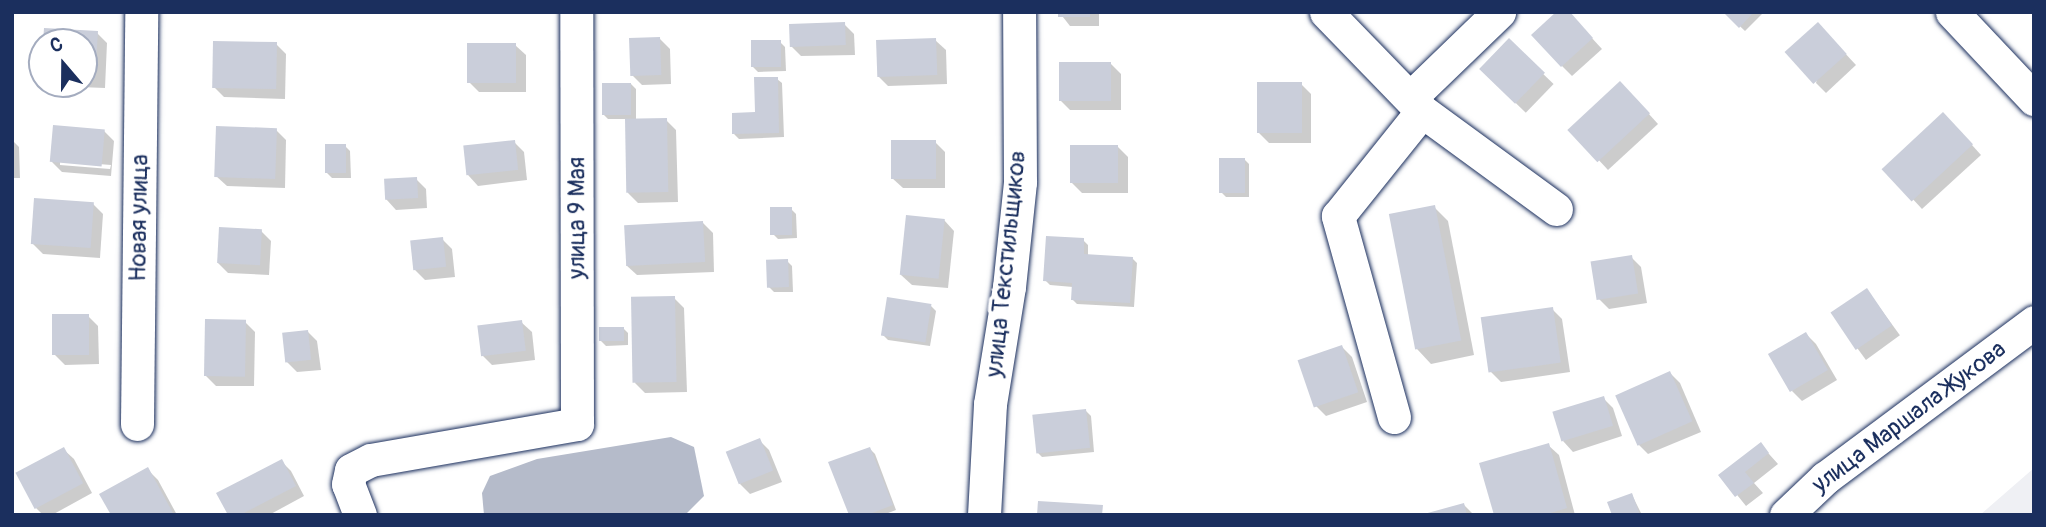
<!DOCTYPE html>
<meta charset="utf-8">
<style>
body{margin:0}
#map{position:relative;width:2046px;height:527px;overflow:hidden;background:#fff;font-family:Pangolin,sans-serif}
div>[style]{position:absolute}
.built>*{inset:0;background:#eff0f4}
.water>*{inset:0;background:#b5bbca}
.shadow>*{inset:0;background:#0003;transform-origin:0 0}
.building>*{inset:0;background:#caceda;transform-origin:0 0}
.roads{filter:drop-shadow(0 0 2px #1b2f5e) drop-shadow(0 0 2px #1b2f5e)}
.minor>*{height:33px;margin:-16.5px;padding:0 16.5px;transform-origin:16.5px;border-radius:16.5px;background:#fff}
span{translate:-50% -50%;white-space:nowrap;text-align:center;line-height:1.15;-webkit-text-stroke:7px #fff;paint-order:stroke}
.street-label{font-size:24px;color:#1b2f5e}
.frame{position:absolute;inset:0;border:14px solid #1b2f5e;pointer-events:none}
.north{position:absolute;left:28px;top:28px;width:70px;height:70px;box-sizing:border-box;background:#fff;border:2px solid #a4acbf;border-radius:50%;rotate:340deg;font-size:19px;font-weight:700;line-height:28px;text-align:center;color:#1b2f5e}
.north::after{content:'';display:block;margin:auto;width:24px;height:32px;background:#1b2f5e;clip-path:polygon(50% 0,100% 100%,50% 72%,0 100%)}
</style>
<div id="map">
<div class="built">
<div style="clip-path:polygon(2034px 468px,2034px 515px,1980px 515px)"></div>
</div>
<div class="water">
<div style="clip-path:polygon(671px 437px,694px 447px,704px 496px,685px 515px,484px 515px,482px 493px,490px 476px,537px 459px)"></div>
</div>
<div class="shadow">
<div style="left:57px;top:12px;width:37px;height:2px"></div>
<div style="left:893px;top:12px;width:48px;height:1px"></div>
<div style="clip-path:polygon(1059px 12px,1099px 12px,1099px 26px,1070px 26px)"></div>
<div style="clip-path:polygon(1568px 12px,1602px 49px,1572px 76px,1562px 66px)"></div>
<div style="clip-path:polygon(1725px 12px,1764px 12px,1745px 31px)"></div>
<div style="clip-path:polygon(844px 24px,854px 34px,855px 55px,801px 56px,791px 46px)"></div>
<div style="clip-path:polygon(97px 33px,107px 43px,105px 88px,53px 86px,52px 84px,84px 84px,84px 42px,45px 42px)"></div>
<div style="clip-path:polygon(1828px 35px,1856px 65px,1826px 93px,1816px 83px)"></div>
<div style="clip-path:polygon(660px 39px,670px 49px,671px 84px,642px 85px,632px 75px)"></div>
<div style="clip-path:polygon(935px 40px,946px 50px,947px 84px,888px 86px,878px 76px)"></div>
<div style="left:1509px;top:41px;width:62px;height:40px;rotate:44deg"></div>
<div style="clip-path:polygon(780px 42px,785px 47px,786px 71px,758px 72px,753px 67px)"></div>
<div style="clip-path:polygon(276px 44px,286px 54px,285px 99px,224px 97px,214px 87px)"></div>
<div style="clip-path:polygon(515px 45px,526px 55px,526px 92px,479px 92px,469px 82px)"></div>
<div style="clip-path:polygon(1111px 64px,1121px 74px,1121px 110px,1070px 110px,1060px 100px)"></div>
<div style="clip-path:polygon(777px 79px,782px 83px,784px 137px,739px 139px,734px 134px,756px 114px)"></div>
<div style="clip-path:polygon(631px 84px,636px 89px,636px 121px,666px 120px,676px 130px,678px 202px,638px 203px,628px 193px,626px 119px,608px 119px,603px 114px)"></div>
<div style="clip-path:polygon(1301px 84px,1311px 94px,1311px 143px,1269px 143px,1258px 132px)"></div>
<div style="clip-path:polygon(1630px 93px,1658px 124px,1608px 170px,1570px 129px)"></div>
<div style="clip-path:polygon(1953px 124px,1981px 155px,1922px 209px,1884px 168px)"></div>
<div style="clip-path:polygon(276px 130px,286px 140px,285px 188px,227px 186px,216px 176px)"></div>
<div style="clip-path:polygon(evenodd,104px 131px,114px 141px,111px 176px,62px 172px,52px 162px,104px 131px,60px 161px,111px 165px,110px 169px,60px 165px,60px 161px)"></div>
<div style="clip-path:polygon(12px 140px,19px 147px,20px 178px,12px 178px)"></div>
<div style="clip-path:polygon(514px 142px,524px 152px,527px 180px,478px 186px,468px 175px)"></div>
<div style="clip-path:polygon(935px 142px,945px 152px,945px 188px,903px 188px,892px 178px)"></div>
<div style="clip-path:polygon(345px 146px,350px 151px,351px 178px,332px 178px,327px 173px)"></div>
<div style="clip-path:polygon(1118px 147px,1128px 157px,1128px 193px,1082px 193px,1072px 183px)"></div>
<div style="clip-path:polygon(1244px 159px,1249px 164px,1249px 197px,1226px 197px,1221px 192px)"></div>
<div style="clip-path:polygon(416px 179px,426px 189px,427px 208px,396px 210px,386px 199px)"></div>
<div style="clip-path:polygon(93px 204px,103px 214px,100px 258px,43px 254px,33px 244px)"></div>
<div style="clip-path:polygon(1434px 207px,1448px 221px,1474px 355px,1431px 364px,1417px 349px)"></div>
<div style="clip-path:polygon(791px 209px,796px 214px,797px 238px,778px 239px,773px 234px)"></div>
<div style="clip-path:polygon(944px 220px,954px 231px,948px 288px,912px 285px,901px 275px)"></div>
<div style="clip-path:polygon(703px 223px,713px 233px,714px 272px,637px 275px,626px 265px)"></div>
<div style="clip-path:polygon(261px 231px,271px 241px,269px 275px,228px 273px,218px 263px)"></div>
<div style="clip-path:polygon(442px 239px,452px 249px,455px 277px,425px 280px,415px 270px)"></div>
<div style="clip-path:polygon(1083px 240px,1088px 245px,1088px 256px,1132px 258px,1137px 263px,1134px 307px,1077px 304px,1072px 299px,1073px 287px,1050px 285px,1045px 280px)"></div>
<div style="clip-path:polygon(1631px 257px,1641px 267px,1647px 303px,1609px 309px,1599px 299px)"></div>
<div style="clip-path:polygon(787px 261px,792px 266px,793px 292px,774px 292px,769px 287px)"></div>
<div style="left:1867px;top:290px;width:56px;height:42px;rotate:54deg"></div>
<div style="clip-path:polygon(674px 298px,684px 308px,687px 392px,645px 393px,635px 383px)"></div>
<div style="clip-path:polygon(931px 306px,936px 311px,930px 346px,888px 340px,883px 335px)"></div>
<div style="clip-path:polygon(1552px 309px,1562px 319px,1570px 372px,1501px 382px,1491px 372px)"></div>
<div style="clip-path:polygon(88px 316px,98px 326px,99px 364px,65px 365px,54px 354px)"></div>
<div style="clip-path:polygon(245px 322px,255px 332px,254px 386px,216px 386px,206px 376px)"></div>
<div style="clip-path:polygon(521px 322px,532px 332px,535px 360px,492px 365px,482px 355px)"></div>
<div style="clip-path:polygon(623px 328px,628px 333px,628px 345px,606px 346px,601px 341px)"></div>
<div style="clip-path:polygon(307px 331px,317px 341px,321px 370px,297px 372px,287px 362px)"></div>
<div style="clip-path:polygon(1806px 334px,1816px 344px,1837px 380px,1802px 401px,1792px 391px)"></div>
<div style="clip-path:polygon(1342px 347px,1352px 357px,1367px 402px,1326px 416px,1316px 406px)"></div>
<div style="clip-path:polygon(1670px 373px,1680px 383px,1701px 432px,1648px 454px,1638px 444px)"></div>
<div style="clip-path:polygon(1603px 398px,1613px 408px,1622px 436px,1573px 452px,1563px 441px)"></div>
<div style="clip-path:polygon(1086px 411px,1091px 416px,1094px 452px,1042px 457px,1037px 452px)"></div>
<div style="clip-path:polygon(759px 440px,769px 450px,782px 482px,750px 494px,740px 484px)"></div>
<div style="clip-path:polygon(1548px 445px,1559px 455px,1575px 515px,1496px 515px)"></div>
<div style="clip-path:polygon(1761px 445px,1778px 464px,1754px 483px,1763px 493px,1746px 506px,1721px 475px)"></div>
<div style="clip-path:polygon(63px 449px,74px 459px,92px 493px,52px 515px,43px 515px,36px 508px)"></div>
<div style="clip-path:polygon(870px 449px,875px 454px,896px 510px,883px 515px,851px 515px)"></div>
<div style="clip-path:polygon(281px 461px,291px 471px,304px 496px,269px 515px,230px 515px)"></div>
<div style="clip-path:polygon(147px 469px,158px 480px,177px 515px,113px 515px)"></div>
<div style="clip-path:polygon(1632px 495px,1642px 515px,1613px 515px)"></div>
<div style="clip-path:polygon(1464px 505px,1474px 515px,1428px 515px)"></div>
</div>
<div class="building">
<div style="left:1058px;top:12px;width:32px;height:5px"></div>
<div style="clip-path:polygon(1556px 12px,1570px 12px,1593px 38px,1561px 67px,1531px 35px)"></div>
<div style="clip-path:polygon(1723px 12px,1754px 12px,1739px 28px)"></div>
<div style="left:845px;top:22px;width:23px;height:56px;rotate:88deg"></div>
<div style="left:1818px;top:22px;width:43px;height:45px;rotate:48deg"></div>
<div style="clip-path:polygon(44px 28px,98px 31px,95px 79px,84px 79px,84px 42px,43px 42px)"></div>
<div style="left:660px;top:37px;width:38px;height:31px;rotate:88deg"></div>
<div style="left:936px;top:38px;width:37px;height:60px;rotate:88deg"></div>
<div style="left:1509px;top:38px;width:50px;height:43px;rotate:44deg"></div>
<div style="left:781px;top:40px;width:27px;height:30px;rotate:90deg"></div>
<div style="left:213px;top:41px;width:64px;height:47px;rotate:1deg"></div>
<div style="left:467px;top:43px;width:49px;height:40px"></div>
<div style="left:1059px;top:62px;width:52px;height:39px"></div>
<div style="clip-path:polygon(754px 77px,778px 77px,779px 133px,732px 134px,732px 113px,755px 112px)"></div>
<div style="left:1620px;top:81px;width:44px;height:72px;rotate:47deg"></div>
<div style="left:1257px;top:82px;width:45px;height:51px"></div>
<div style="left:602px;top:83px;width:29px;height:32px"></div>
<div style="left:1943px;top:112px;width:44px;height:84px;rotate:47deg"></div>
<div style="left:667px;top:118px;width:74px;height:42px;rotate:89deg"></div>
<div style="left:53px;top:125px;width:52px;height:37px;rotate:5deg"></div>
<div style="left:216px;top:126px;width:61px;height:51px;rotate:2deg"></div>
<div style="left:515px;top:140px;width:30px;height:52px;rotate:84deg"></div>
<div style="left:891px;top:140px;width:45px;height:39px"></div>
<div style="left:346px;top:144px;width:29px;height:21px;rotate:90deg"></div>
<div style="left:1070px;top:145px;width:48px;height:38px"></div>
<div style="left:1219px;top:158px;width:26px;height:35px"></div>
<div style="left:417px;top:177px;width:21px;height:33px;rotate:87deg"></div>
<div style="left:34px;top:198px;width:60px;height:46px;rotate:4deg"></div>
<div style="left:1435px;top:205px;width:138px;height:47px;rotate:79deg"></div>
<div style="left:770px;top:207px;width:22px;height:28px"></div>
<div style="left:906px;top:215px;width:39px;height:60px;rotate:6deg"></div>
<div style="left:703px;top:221px;width:41px;height:79px;rotate:87deg"></div>
<div style="left:219px;top:227px;width:43px;height:36px;rotate:3deg"></div>
<div style="clip-path:polygon(1046px 236px,1084px 238px,1084px 254px,1133px 257px,1130px 303px,1071px 300px,1072px 283px,1043px 281px)"></div>
<div style="left:443px;top:237px;width:30px;height:33px;rotate:84deg"></div>
<div style="left:1632px;top:255px;width:39px;height:42px;rotate:81deg"></div>
<div style="left:788px;top:259px;width:28px;height:22px;rotate:88deg"></div>
<div style="left:1867px;top:288px;width:45px;height:44px;rotate:56deg"></div>
<div style="left:675px;top:296px;width:86px;height:44px;rotate:89deg"></div>
<div style="left:887px;top:297px;width:45px;height:39px;rotate:9deg"></div>
<div style="left:1553px;top:307px;width:56px;height:73px;rotate:82deg"></div>
<div style="left:89px;top:314px;width:41px;height:37px;rotate:90deg"></div>
<div style="left:205px;top:319px;width:41px;height:57px;rotate:1deg"></div>
<div style="left:522px;top:320px;width:31px;height:45px;rotate:83deg"></div>
<div style="left:624px;top:327px;width:14px;height:25px;rotate:90deg"></div>
<div style="left:308px;top:330px;width:30px;height:26px;rotate:84deg"></div>
<div style="left:1806px;top:332px;width:44px;height:44px;rotate:60deg"></div>
<div style="left:1342px;top:345px;width:50px;height:47px;rotate:71deg"></div>
<div style="left:1670px;top:371px;width:55px;height:60px;rotate:66deg"></div>
<div style="left:1604px;top:396px;width:31px;height:54px;rotate:73deg"></div>
<div style="left:1086px;top:409px;width:39px;height:54px;rotate:84deg"></div>
<div style="left:760px;top:438px;width:35px;height:37px;rotate:68deg"></div>
<div style="clip-path:polygon(1761px 442px,1769px 453px,1745px 472px,1754px 483px,1735px 497px,1718px 475px)"></div>
<div style="clip-path:polygon(1549px 443px,1567px 508px,1544px 515px,1494px 515px,1479px 463px)"></div>
<div style="left:64px;top:447px;width:41px;height:55px;rotate:62deg"></div>
<div style="clip-path:polygon(870px 447px,893px 505px,867px 515px,849px 515px,828px 462px)"></div>
<div style="clip-path:polygon(282px 459px,296px 486px,240px 515px,228px 515px,216px 493px)"></div>
<div style="clip-path:polygon(148px 467px,174px 515px,111px 515px,99px 494px)"></div>
<div style="clip-path:polygon(1632px 493px,1640px 515px,1612px 515px,1607px 502px)"></div>
<div style="clip-path:polygon(1038px 501px,1103px 505px,1102px 515px,1037px 515px)"></div>
<div style="clip-path:polygon(1464px 503px,1467px 515px,1424px 515px,1424px 514px)"></div>
</div>
<div class="roads">
<div class="minor">
<div style="left:1326px;top:12px;width:138px;rotate:45.9deg"></div>
<div style="left:1422px;top:111px;width:166px;rotate:36.2deg"></div>
<div style="left:1952px;top:12px;width:120px;rotate:46.7deg"></div>
<div style="left:1410px;top:98px;width:124px;rotate:-44deg"></div>
<div style="left:1394px;top:417px;width:209px;rotate:-105.6deg"></div>
<div style="left:1338px;top:216px;width:134px;rotate:-51.3deg"></div>
<div style="left:137px;top:424px;width:412px;rotate:-89.4deg"></div>
<div style="left:360px;top:515px;width:33px;rotate:-111deg"></div>
<div style="left:348px;top:484px;width:14px;rotate:-78deg"></div>
<div style="left:351px;top:470px;width:22px;rotate:-27deg"></div>
<div style="left:371px;top:460px;width:209px;rotate:-9.9deg"></div>
<div style="left:577px;top:424px;width:412px;rotate:-90.1deg"></div>
<div style="left:984px;top:515px;width:111px;rotate:-86.9deg"></div>
<div style="left:990px;top:404px;width:119px;rotate:-80.8deg"></div>
<div style="left:1009px;top:287px;width:106px;rotate:-84deg"></div>
<div style="left:1020px;top:182px;width:170px;rotate:-90.3deg"></div>
<div style="left:1786px;top:515px;width:54px;rotate:-43.5deg"></div>
<div style="left:1825px;top:478px;width:261px;rotate:-36.7deg"></div>
</div>
</div>
<div class="street-label">
<span style="left:139px;top:218px;rotate:-89deg">Новая улица</span>
<span style="left:577px;top:218px;rotate:-90deg">улица 9 Мая</span>
<span style="left:1006px;top:264px;rotate:-84deg">улица Текстильщиков</span>
<span style="left:1909px;top:417px;rotate:-37deg">улица Маршала Жукова</span>
</div>
<div class="frame"></div>
<div class="north">С</div>
</div>
